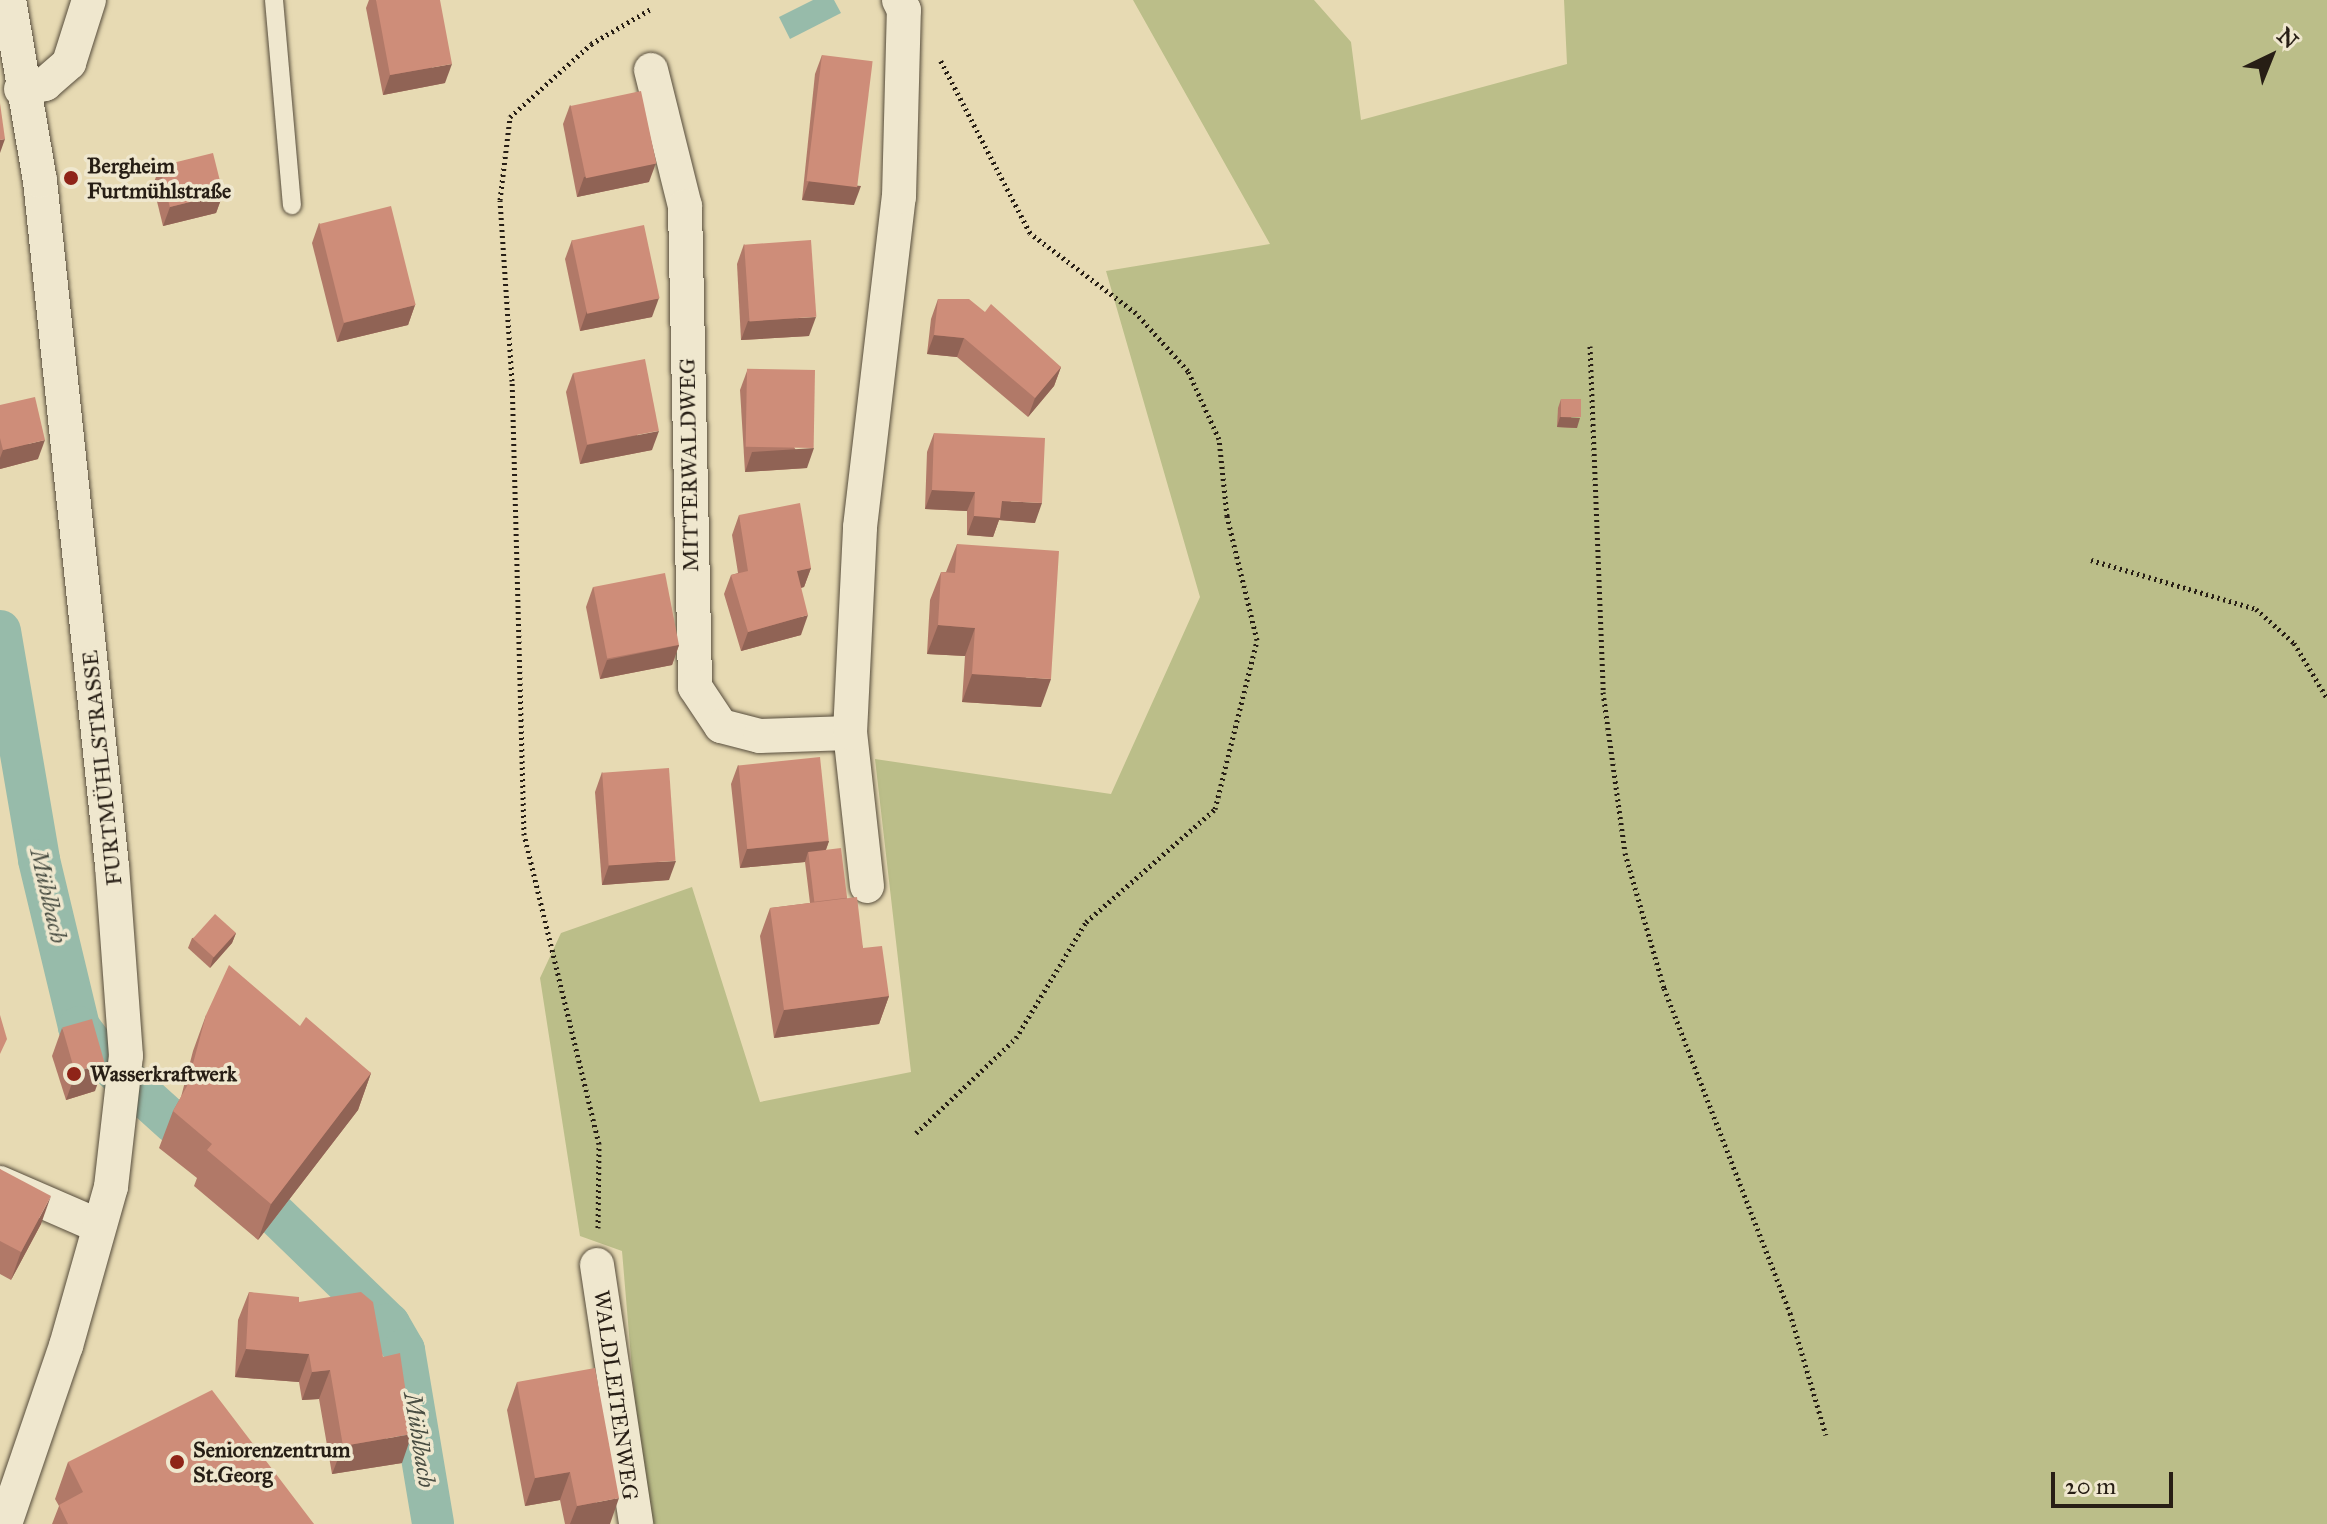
<!DOCTYPE html>
<meta charset="utf-8">
<style>
body{margin:0}
#map{position:relative;width:2327px;height:1524px;overflow:hidden;background:#e7dab3;font-family:"IM FELL Great Primer",serif}
div>[style]{position:absolute}
.green>*{inset:0;background:#bbbe89}
.water>*{inset:0;background:#97bbaa}
.canal>*{height:42px;margin:-21px;padding:0 21px;transform-origin:21px;border-radius:21px;background:#97bbaa}
.path>*{height:5px;margin-top:-2.5px;transform-origin:0;background:repeating-linear-gradient(90deg,#271e15 0 2px,transparent 0 6px)}
.roads{filter:drop-shadow(0 0 2px #574d3c) drop-shadow(0 0 2px #574d3c)}
.service>*{height:18px;margin:-9px;padding:0 9px;transform-origin:9px;border-radius:9px;background:#efe7ce}
.minor>*{height:34px;margin:-17px;padding:0 17px;transform-origin:17px;border-radius:17px;background:#efe7ce}
.wall>*{inset:0;background:#b17968}
.shaded-wall>*{inset:0;background:#906355}
.building>*{inset:0;background:#ce8d79;transform-origin:0 0}
.dots>*{width:22px;height:22px;translate:-50% -50%;box-sizing:border-box;border:4px solid #efe7ce;border-radius:50%}
span{translate:-50% -50%;white-space:nowrap;text-align:center;line-height:1.15;-webkit-text-stroke:7px #efe7ce;paint-order:stroke}
.poi-label{font-size:22px;color:#271e15;font-weight:700}
.left{translate:0 -50%;text-align:left}
.street-label{font-size:22px;color:#271e15}
.water-label{font-size:24px;color:#494d42;font-style:italic}
.north{position:absolute;left:2231px;top:16px;width:80px;height:80px;-webkit-text-stroke:6px #efe7ce;paint-order:stroke;rotate:43deg;font-size:22px;font-weight:700;line-height:32px;text-align:center;color:#271e15}
.north::after{content:'';display:block;margin:auto;width:28px;height:36px;background:#271e15;clip-path:polygon(50% 0,100% 100%,50% 72%,0 100%)}
.scale{position:absolute;left:2051px;top:1472px;width:122px;height:36px;box-sizing:border-box;border:4px solid #271e15;border-top:0;padding-left:10px;font-size:24px;line-height:28px;white-space:nowrap;color:#271e15;-webkit-text-stroke:6px #efe7ce;paint-order:stroke}
</style>
<div id="map">
<div class="green">
<div style="clip-path:polygon(1133px 0,1314px 0,1351px 42px,1361px 120px,1567px 64px,1564px 0,2327px 0,2327px 1524px,645px 1524px,622px 1251px,580px 1236px,540px 978px,561px 933px,692px 887px,760px 1102px,911px 1072px,875px 759px,1111px 794px,1200px 597px,1106px 271px,1270px 244px)"></div>
</div>
<div class="water">
<div style="clip-path:polygon(813px 0,834px 0,841px 13px,790px 39px,779px 17px)"></div>
</div>
<div class="canal">
<div style="left:0;top:631px;width:232px;rotate:80.3deg"></div>
<div style="left:39px;top:860px;width:172px;rotate:76.5deg"></div>
<div style="left:79px;top:1027px;width:39px;rotate:53deg"></div>
<div style="left:102px;top:1058px;width:97px;rotate:42.1deg"></div>
<div style="left:277px;top:1216px;width:156px;rotate:44deg"></div>
<div style="left:389px;top:1324px;width:30px;rotate:60deg"></div>
<div style="left:404px;top:1350px;width:176px;rotate:80.5deg"></div>
</div>
<div class="path">
<div style="left:1590px;top:346px;width:346px;rotate:87.8deg"></div>
<div style="left:1603px;top:692px;width:162px;rotate:82.2deg"></div>
<div style="left:1625px;top:853px;width:141px;rotate:73.9deg"></div>
<div style="left:1664px;top:988px;width:349px;rotate:68.8deg"></div>
<div style="left:1790px;top:1313px;width:127px;rotate:73.6deg"></div>
<div style="left:2091px;top:560px;width:172px;rotate:16.5deg"></div>
<div style="left:2256px;top:609px;width:51px;rotate:41.8deg"></div>
<div style="left:2294px;top:643px;width:64px;rotate:59deg"></div>
<div style="left:916px;top:1133px;width:138px;rotate:-43.5deg"></div>
<div style="left:1016px;top:1038px;width:135px;rotate:-58.9deg"></div>
<div style="left:1086px;top:922px;width:171px;rotate:-41.2deg"></div>
<div style="left:1215px;top:809px;width:174px;rotate:-76deg"></div>
<div style="left:1257px;top:640px;width:128px;rotate:-103.6deg"></div>
<div style="left:1227px;top:516px;width:77px;rotate:-95.9deg"></div>
<div style="left:1219px;top:439px;width:75px;rotate:-114.5deg"></div>
<div style="left:1188px;top:371px;width:78px;rotate:-131.9deg"></div>
<div style="left:1136px;top:313px;width:133px;rotate:-143deg"></div>
<div style="left:1030px;top:233px;width:194px;rotate:-117.4deg"></div>
<div style="left:598px;top:1228px;width:84px;rotate:-89.3deg"></div>
<div style="left:599px;top:1144px;width:318px;rotate:-103.6deg"></div>
<div style="left:524px;top:835px;width:454px;rotate:-91.5deg"></div>
<div style="left:512px;top:381px;width:181px;rotate:-93.8deg"></div>
<div style="left:500px;top:200px;width:84px;rotate:-83.1deg"></div>
<div style="left:510px;top:117px;width:109px;rotate:-42deg"></div>
<div style="left:591px;top:44px;width:69px;rotate:-30.3deg"></div>
</div>
<div class="roads">
<div class="service">
<div style="left:274px;top:0;width:206px;rotate:85deg"></div>
</div>
<div class="minor">
<div style="left:651px;top:70px;width:140px;rotate:76deg"></div>
<div style="left:685px;top:206px;width:481px;rotate:88.8deg"></div>
<div style="left:695px;top:687px;width:47px;rotate:56.3deg"></div>
<div style="left:721px;top:726px;width:40px;rotate:14.4deg"></div>
<div style="left:760px;top:736px;width:90px;rotate:-1.9deg"></div>
<div style="left:21px;top:89px;width:25px;rotate:-12deg"></div>
<div style="left:45px;top:84px;width:32px;rotate:-41deg"></div>
<div style="left:69px;top:63px;width:66px;rotate:-72.4deg"></div>
<div style="left:867px;top:886px;width:154px;rotate:-96.3deg"></div>
<div style="left:850px;top:733px;width:206px;rotate:-87.2deg"></div>
<div style="left:860px;top:527px;width:332px;rotate:-83.3deg"></div>
<div style="left:899px;top:197px;width:187px;rotate:-88.5deg"></div>
<div style="left:904px;top:10px;width:11px;rotate:-117deg"></div>
<div style="left:0;top:1183px;width:108px;rotate:23.5deg"></div>
<div style="left:597px;top:1265px;width:262px;rotate:81.4deg"></div>
<div style="left:5px;top:1524px;width:188px;rotate:-71.1deg"></div>
<div style="left:66px;top:1346px;width:165px;rotate:-74.2deg"></div>
<div style="left:111px;top:1187px;width:132px;rotate:-83.5deg"></div>
<div style="left:126px;top:1056px;width:191px;rotate:-94.2deg"></div>
<div style="left:112px;top:866px;width:689px;rotate:-96deg"></div>
<div style="left:40px;top:181px;width:184px;rotate:-99.7deg"></div>
</div>
</div>
<div class="wall">
<div style="clip-path:polygon(369px 0,376px 0,445px 83px,383px 95px,366px 8px)"></div>
<div style="clip-path:polygon(822px 55px,854px 205px,802px 200px,815px 74px)"></div>
<div style="clip-path:polygon(570px 105px,649px 182px,577px 197px,563px 124px)"></div>
<div style="clip-path:polygon(160px 166px,223px 194px,216px 213px,163px 226px,153px 185px)"></div>
<div style="clip-path:polygon(319px 223px,415px 305px,408px 325px,337px 342px,312px 243px)"></div>
<div style="clip-path:polygon(572px 240px,652px 317px,580px 331px,565px 259px)"></div>
<div style="clip-path:polygon(744px 244px,809px 336px,741px 340px,737px 264px)"></div>
<div style="clip-path:polygon(938px 299px,1061px 367px,1054px 386px,1028px 417px,957px 357px,927px 354px,931px 319px)"></div>
<div style="clip-path:polygon(747px 371px,807px 468px,745px 472px,740px 390px)"></div>
<div style="clip-path:polygon(573px 373px,652px 450px,580px 464px,566px 392px)"></div>
<div style="clip-path:polygon(1561px 399px,1577px 428px,1557px 427px,1558px 408px)"></div>
<div style="clip-path:polygon(0 405px,38px 459px,0 469px)"></div>
<div style="clip-path:polygon(934px 433px,1035px 523px,999px 520px,993px 537px,967px 535px,967px 511px,925px 509px,927px 452px)"></div>
<div style="clip-path:polygon(739px 515px,811px 568px,804px 587px,801px 588px,801px 635px,741px 651px,724px 594px,731px 575px,738px 573px,732px 535px)"></div>
<div style="clip-path:polygon(957px 544px,1041px 707px,962px 702px,965px 656px,927px 654px,930px 600px,941px 572px,946px 572px)"></div>
<div style="clip-path:polygon(593px 587px,679px 645px,672px 665px,600px 679px,586px 607px)"></div>
<div style="clip-path:polygon(738px 765px,829px 841px,826px 850px,847px 898px,863px 948px,889px 996px,879px 1024px,774px 1038px,760px 936px,770px 908px,810px 903px,805px 862px,740px 868px,731px 784px)"></div>
<div style="clip-path:polygon(602px 772px,669px 880px,602px 885px,595px 792px)"></div>
<div style="clip-path:polygon(236px 933px,232px 943px,210px 968px,188px 948px,192px 938px)"></div>
<div style="clip-path:polygon(206px 1015px,300px 1026px,371px 1073px,358px 1110px,258px 1240px,194px 1186px,197px 1178px,159px 1148px,173px 1111px,181px 1097px,193px 1051px)"></div>
<div style="clip-path:polygon(62px 1028px,95px 1091px,66px 1100px,52px 1056px)"></div>
<div style="clip-path:polygon(0 1169px,41px 1224px,11px 1280px,0 1274px)"></div>
<div style="clip-path:polygon(249px 1292px,299px 1302px,402px 1463px,332px 1474px,319px 1399px,302px 1400px,299px 1382px,235px 1377px,238px 1320px)"></div>
<div style="clip-path:polygon(517px 1382px,610px 1524px,565px 1524px,560px 1500px,525px 1506px,507px 1410px)"></div>
<div style="clip-path:polygon(68px 1462px,314px 1524px,52px 1524px,59px 1506px,55px 1499px)"></div>
</div>
<div class="shaded-wall">
<div style="clip-path:polygon(452px 64px,445px 83px,383px 95px,390px 75px)"></div>
<div style="clip-path:polygon(5px 139px,0 153px,0 140px)"></div>
<div style="clip-path:polygon(656px 163px,649px 182px,577px 197px,584px 177px)"></div>
<div style="clip-path:polygon(809px 181px,861px 186px,854px 205px,802px 200px)"></div>
<div style="clip-path:polygon(223px 194px,216px 213px,163px 226px,170px 207px)"></div>
<div style="clip-path:polygon(659px 298px,652px 317px,580px 331px,587px 311px)"></div>
<div style="clip-path:polygon(415px 305px,408px 325px,337px 342px,344px 323px)"></div>
<div style="clip-path:polygon(816px 317px,809px 336px,741px 340px,748px 321px)"></div>
<div style="clip-path:polygon(934px 335px,964px 338px,957px 357px,927px 354px)"></div>
<div style="clip-path:polygon(1061px 367px,1054px 386px,1028px 417px,1035px 398px)"></div>
<div style="clip-path:polygon(1560px 417px,1580px 418px,1577px 428px,1557px 427px)"></div>
<div style="clip-path:polygon(659px 431px,652px 450px,580px 464px,587px 445px)"></div>
<div style="clip-path:polygon(45px 440px,38px 459px,0 469px,0 458px,3px 450px)"></div>
<div style="clip-path:polygon(814px 448px,807px 468px,745px 472px,752px 452px)"></div>
<div style="clip-path:polygon(932px 490px,975px 492px,967px 511px,925px 509px)"></div>
<div style="clip-path:polygon(1002px 501px,1042px 503px,1035px 523px,999px 520px,993px 537px,967px 535px,974px 516px)"></div>
<div style="clip-path:polygon(811px 568px,804px 587px,790px 590px,797px 571px)"></div>
<div style="clip-path:polygon(808px 615px,801px 635px,741px 651px,748px 632px)"></div>
<div style="clip-path:polygon(938px 625px,975px 628px,965px 656px,927px 654px)"></div>
<div style="clip-path:polygon(679px 645px,672px 665px,600px 679px,607px 660px)"></div>
<div style="clip-path:polygon(972px 674px,1051px 679px,1041px 707px,962px 702px)"></div>
<div style="clip-path:polygon(829px 841px,822px 860px,808px 852px,805px 862px,740px 868px,747px 849px)"></div>
<div style="clip-path:polygon(676px 861px,669px 880px,602px 885px,609px 865px)"></div>
<div style="clip-path:polygon(236px 933px,232px 943px,210px 968px,213px 958px)"></div>
<div style="clip-path:polygon(889px 996px,879px 1024px,774px 1038px,784px 1010px)"></div>
<div style="clip-path:polygon(105px 1063px,95px 1091px,66px 1100px,76px 1072px)"></div>
<div style="clip-path:polygon(371px 1073px,358px 1110px,258px 1240px,271px 1204px)"></div>
<div style="clip-path:polygon(51px 1196px,41px 1224px,11px 1280px,21px 1252px)"></div>
<div style="clip-path:polygon(246px 1349px,309px 1354px,299px 1382px,235px 1377px)"></div>
<div style="clip-path:polygon(330px 1370px,319px 1399px,302px 1400px,312px 1372px)"></div>
<div style="clip-path:polygon(412px 1434px,402px 1463px,332px 1474px,343px 1446px)"></div>
<div style="clip-path:polygon(570px 1472px,560px 1500px,525px 1506px,535px 1478px)"></div>
<div style="clip-path:polygon(619px 1498px,610px 1524px,570px 1524px,577px 1506px)"></div>
</div>
<div class="building">
<div style="clip-path:polygon(376px 0,440px 0,452px 64px,390px 75px)"></div>
<div style="left:822px;top:55px;width:51px;height:127px;rotate:7deg"></div>
<div style="left:641px;top:91px;width:74px;height:72px;rotate:78deg"></div>
<div style="clip-path:polygon(0 103px,5px 139px,0 140px)"></div>
<div style="left:213px;top:153px;width:42px;height:55px;rotate:76deg"></div>
<div style="left:391px;top:206px;width:102px;height:74px;rotate:76deg"></div>
<div style="left:644px;top:225px;width:75px;height:74px;rotate:78deg"></div>
<div style="left:811px;top:240px;width:77px;height:67px;rotate:86deg"></div>
<div style="clip-path:polygon(938px 299px,969px 299px,985px 312px,991px 304px,1061px 367px,1035px 398px,964px 338px,934px 335px)"></div>
<div style="left:645px;top:359px;width:73px;height:73px;rotate:79deg"></div>
<div style="left:815px;top:370px;width:78px;height:68px;rotate:91deg"></div>
<div style="clip-path:polygon(35px 397px,45px 440px,3px 450px,0 438px,0 405px)"></div>
<div style="left:1561px;top:399px;width:20px;height:18px"></div>
<div style="clip-path:polygon(934px 433px,1045px 438px,1042px 503px,1002px 501px,1000px 518px,974px 516px,975px 492px,932px 490px)"></div>
<div style="clip-path:polygon(800px 503px,811px 568px,797px 571px,808px 615px,748px 632px,731px 575px,748px 571px,739px 515px)"></div>
<div style="clip-path:polygon(957px 544px,1059px 551px,1051px 679px,972px 674px,975px 628px,938px 625px,941px 572px,955px 573px)"></div>
<div style="left:665px;top:573px;width:73px;height:73px;rotate:79deg"></div>
<div style="left:820px;top:757px;width:84px;height:82px;rotate:84deg"></div>
<div style="left:669px;top:768px;width:93px;height:67px;rotate:86deg"></div>
<div style="left:841px;top:848px;width:50px;height:33px;rotate:83deg"></div>
<div style="clip-path:polygon(857px 897px,863px 948px,882px 946px,889px 996px,784px 1010px,770px 908px)"></div>
<div style="left:215px;top:914px;width:28px;height:33px;rotate:42deg"></div>
<div style="clip-path:polygon(229px 965px,300px 1026px,306px 1017px,371px 1073px,271px 1204px,207px 1150px,212px 1144px,173px 1111px,187px 1086px,206px 1015px)"></div>
<div style="clip-path:polygon(0 1015px,7px 1039px,0 1054px)"></div>
<div style="left:92px;top:1019px;width:46px;height:31px;rotate:74deg"></div>
<div style="clip-path:polygon(0 1169px,51px 1196px,21px 1252px,0 1241px)"></div>
<div style="clip-path:polygon(249px 1292px,299px 1297px,299px 1302px,361px 1292px,373px 1302px,383px 1357px,400px 1353px,412px 1434px,343px 1446px,330px 1370px,312px 1372px,309px 1354px,246px 1349px)"></div>
<div style="clip-path:polygon(595px 1368px,619px 1498px,577px 1506px,570px 1472px,535px 1478px,517px 1382px)"></div>
<div style="clip-path:polygon(212px 1390px,314px 1524px,68px 1524px,59px 1505px,83px 1492px,68px 1462px)"></div>
</div>
<div class="dots">
<div style="left:71px;top:178px;background:#8f2418"></div>
<div style="left:74px;top:1074px;background:#8f2418"></div>
<div style="left:177px;top:1462px;background:#8f2418"></div>
</div>
<div class="poi-label">
<span class="left" style="left:87px;top:178px">Bergheim<br>Furtmühlstraße</span>
<span class="left" style="left:90px;top:1074px">Wasserkraftwerk</span>
<span class="left" style="left:193px;top:1462px">Seniorenzentrum<br>St.Georg</span>
</div>
<div class="street-label">
<span style="left:689px;top:465px;rotate:-91deg">MITTERWALDWEG</span>
<span style="left:102px;top:768px;rotate:-96deg">FURTMÜHLSTRASSE</span>
<span style="left:616px;top:1395px;rotate:82deg">WALDLEITENWEG</span>
</div>
<div class="water-label">
<span style="left:48px;top:896px;rotate:77deg">Mühlbach</span>
<span style="left:419px;top:1440px;rotate:81deg">Mühlbach</span>
</div>
<div class="north">N</div>
<div class="scale">20 m</div>
</div>
